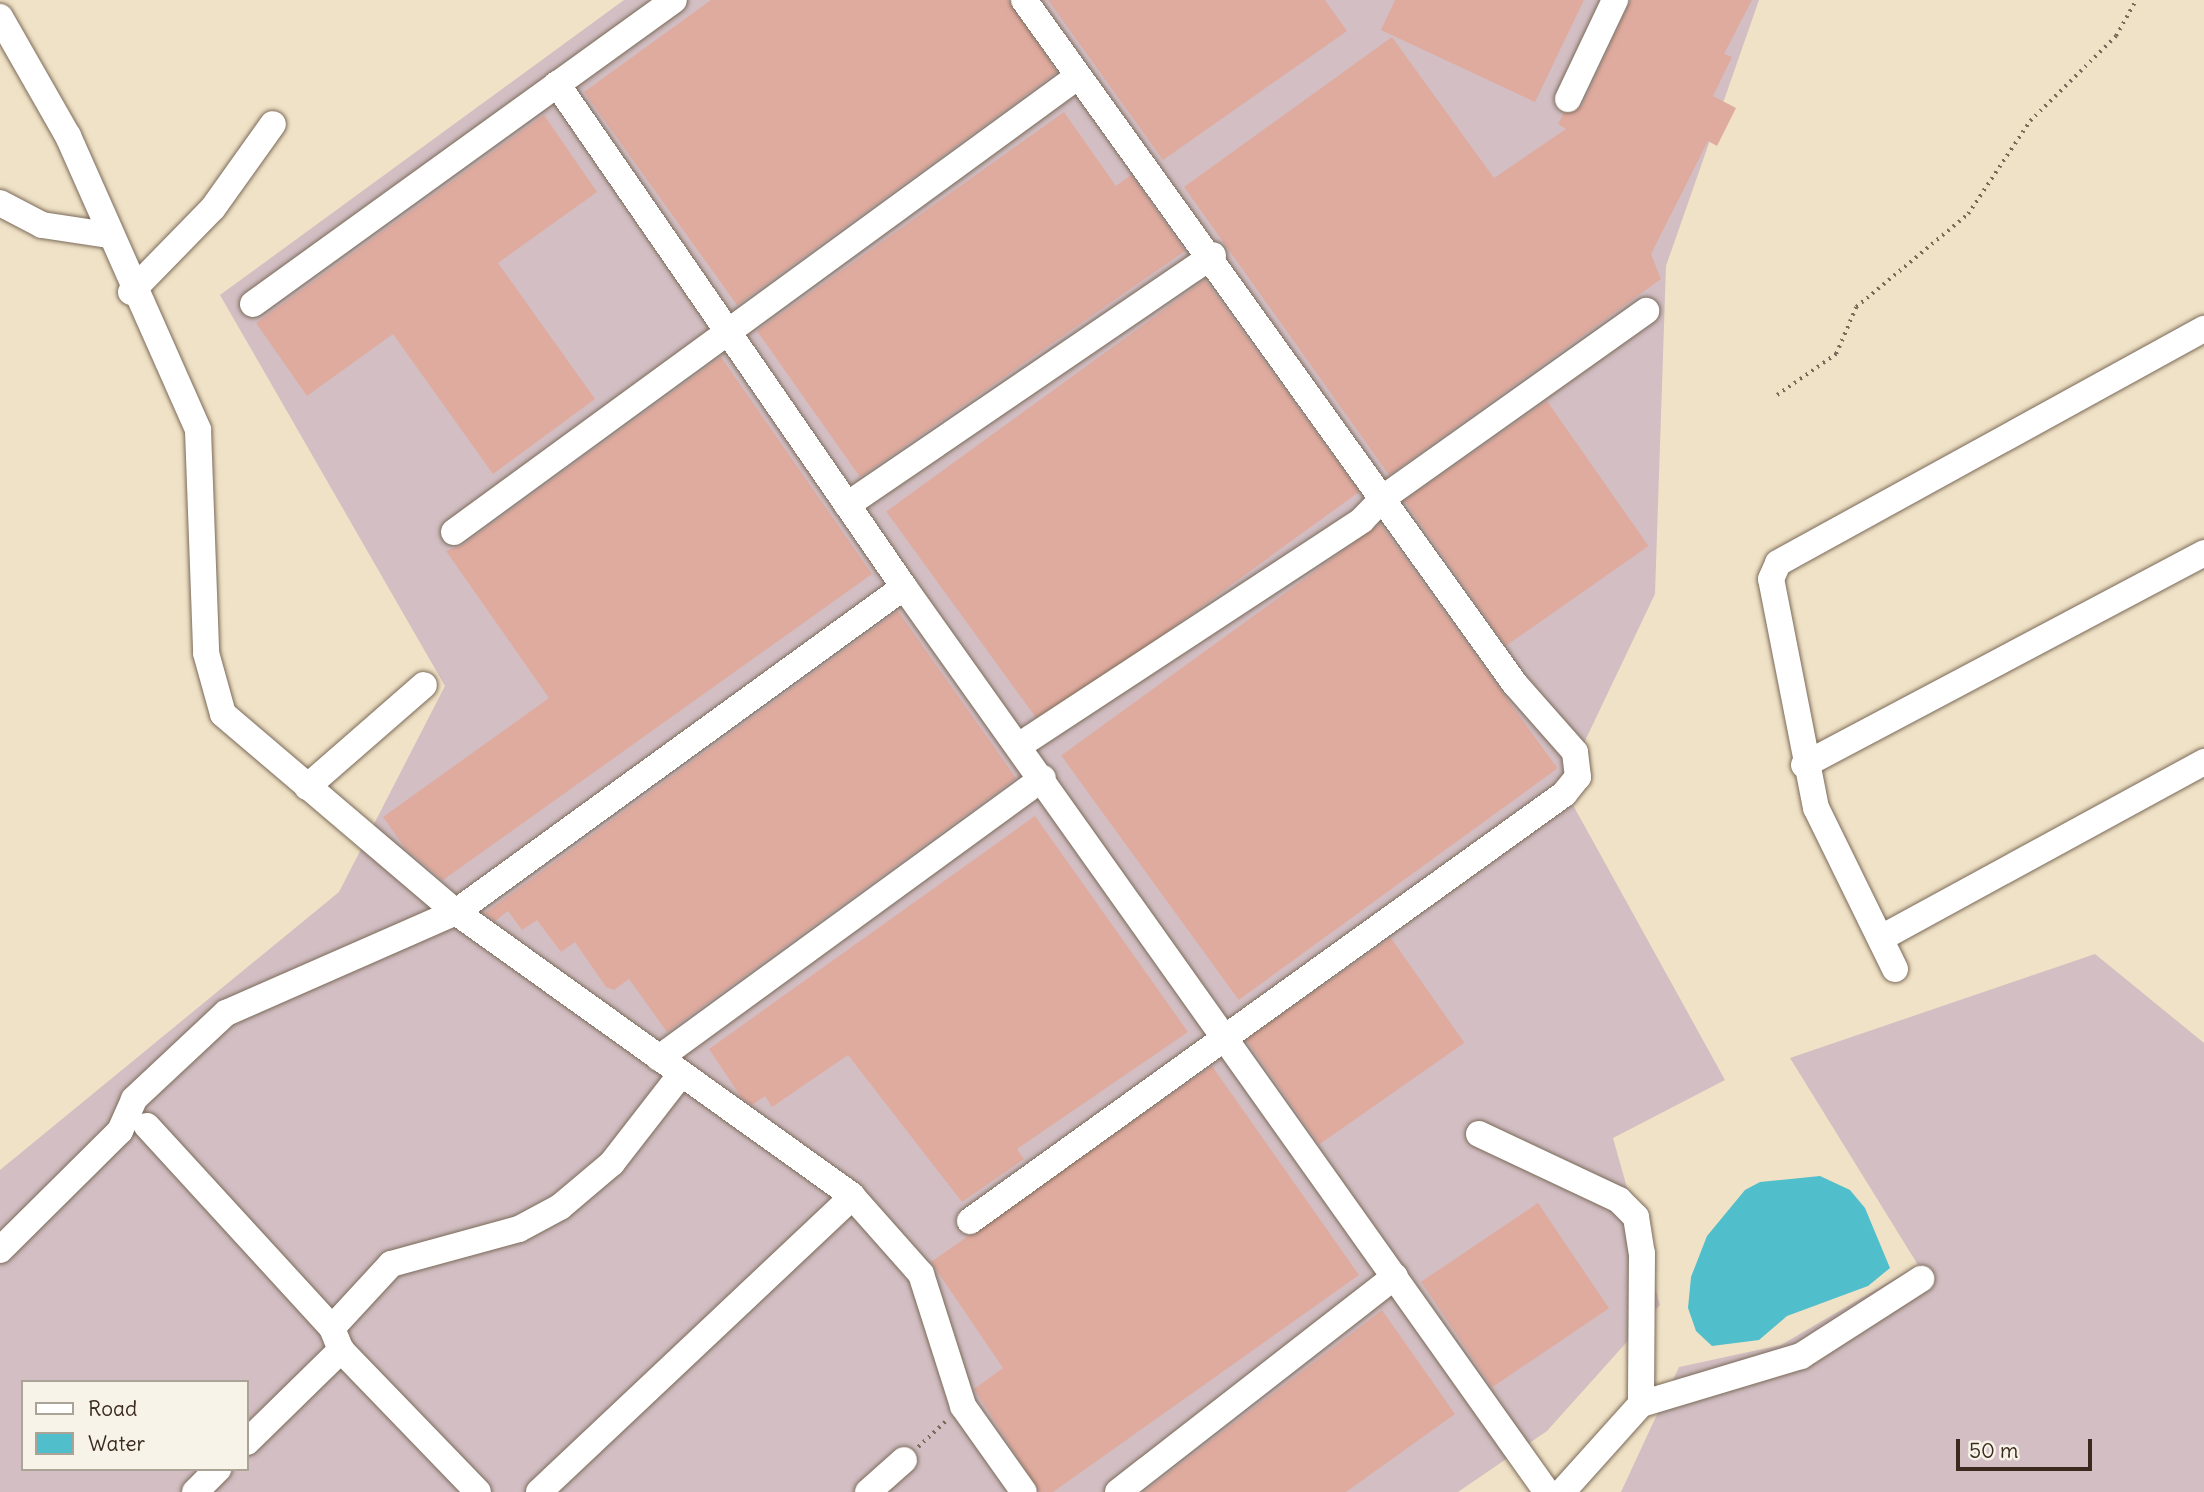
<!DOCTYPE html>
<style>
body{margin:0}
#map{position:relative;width:2204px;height:1492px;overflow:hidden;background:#f0e2c6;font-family:Delius,sans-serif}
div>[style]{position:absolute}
.industrial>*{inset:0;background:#d2bec3}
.water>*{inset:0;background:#51becb}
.building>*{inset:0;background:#e0ab9f;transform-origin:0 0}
.path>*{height:3.5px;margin-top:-1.75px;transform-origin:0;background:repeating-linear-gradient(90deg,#7a6a59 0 2px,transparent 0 7px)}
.roads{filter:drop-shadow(0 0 2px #7a6a59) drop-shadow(0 0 2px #7a6a59)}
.minor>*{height:26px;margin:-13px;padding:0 13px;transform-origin:13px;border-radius:13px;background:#fff}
span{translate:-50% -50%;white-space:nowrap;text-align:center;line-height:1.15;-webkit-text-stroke:5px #f7f3e8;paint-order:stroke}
.legend{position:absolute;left:21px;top:1380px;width:228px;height:91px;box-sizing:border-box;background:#f7f3e8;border:2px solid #aca397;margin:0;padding:9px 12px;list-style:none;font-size:21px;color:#3b2a1e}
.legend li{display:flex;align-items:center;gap:14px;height:35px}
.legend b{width:35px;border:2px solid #aca397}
.scale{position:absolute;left:1956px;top:1439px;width:136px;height:32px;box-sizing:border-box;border:4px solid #3b2a1e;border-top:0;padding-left:9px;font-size:21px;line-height:24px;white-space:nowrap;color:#3b2a1e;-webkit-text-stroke:5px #f7f3e8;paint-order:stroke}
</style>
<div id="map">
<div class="industrial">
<div style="clip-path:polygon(evenodd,624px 0,1759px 0,1666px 266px,1655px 594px,1563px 787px,1725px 1080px,1613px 1138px,1660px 1305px,1547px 1431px,1458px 1492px,0 1492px,0 1170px,339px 892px,445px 686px,220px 295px,624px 0,23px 1382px,247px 1382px,247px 1469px,23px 1469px,23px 1382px)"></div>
<div style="clip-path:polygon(2095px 954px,2204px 1043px,2204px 1492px,1621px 1492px,1679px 1367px,1781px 1345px,1918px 1265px,1790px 1058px)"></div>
</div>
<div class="water">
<div style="clip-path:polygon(1820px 1176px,1850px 1190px,1865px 1208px,1890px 1268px,1868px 1286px,1787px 1316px,1759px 1340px,1712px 1346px,1696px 1331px,1688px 1308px,1691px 1277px,1707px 1236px,1745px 1190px,1760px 1182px)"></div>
</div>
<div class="building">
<div style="clip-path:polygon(711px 0,1008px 0,1057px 72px,737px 305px,584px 92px)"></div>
<div style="clip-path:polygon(1048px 0,1325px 0,1347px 31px,1163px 160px)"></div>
<div style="clip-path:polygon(1395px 0,1584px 0,1535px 102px,1381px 30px)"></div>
<div style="clip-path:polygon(1631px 0,1752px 0,1724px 54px,1732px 57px,1713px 96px,1736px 108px,1717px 146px,1708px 141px,1651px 254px,1661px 279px,1389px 475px,1184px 187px,1392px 37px,1494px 178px,1566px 129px,1558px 124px,1563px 114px,1582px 106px)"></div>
<div style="clip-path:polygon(1064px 112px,1116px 186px,1131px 175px,1185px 251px,860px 477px,757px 331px)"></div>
<div style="clip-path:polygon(544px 115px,597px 192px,498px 263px,595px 399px,493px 474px,393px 334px,307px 396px,256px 323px)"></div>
<div style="left:1205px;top:280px;width:262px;height:394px;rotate:54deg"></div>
<div style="clip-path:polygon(721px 357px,872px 574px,443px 880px,405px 848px,383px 817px,549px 698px,446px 551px,463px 545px)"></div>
<div style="left:1547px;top:401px;width:177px;height:174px;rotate:55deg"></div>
<div style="left:1380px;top:524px;width:302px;height:394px;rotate:54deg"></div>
<div style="clip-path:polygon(898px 611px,1016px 778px,667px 1032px,629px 979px,614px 990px,606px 987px,575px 942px,561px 952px,537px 920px,522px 930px,508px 911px,495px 921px,485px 913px)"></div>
<div style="clip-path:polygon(1035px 816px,1188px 1032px,1017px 1149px,1024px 1159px,962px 1202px,848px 1055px,772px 1107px,765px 1096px,752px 1105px,741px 1097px,709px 1049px)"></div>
<div style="left:1391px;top:938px;width:128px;height:177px;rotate:55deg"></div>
<div style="clip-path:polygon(1212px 1066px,1359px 1275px,1053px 1492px,1040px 1492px,974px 1389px,1003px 1368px,931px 1262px)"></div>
<div style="left:1538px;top:1203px;width:127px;height:141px;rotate:56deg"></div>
<div style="clip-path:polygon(1382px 1310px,1455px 1414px,1346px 1492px,1144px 1492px)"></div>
</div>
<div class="path">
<div style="left:1777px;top:395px;width:72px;rotate:-34.8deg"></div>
<div style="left:1836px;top:354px;width:51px;rotate:-66.9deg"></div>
<div style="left:1856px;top:307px;width:146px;rotate:-39.7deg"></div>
<div style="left:1968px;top:214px;width:112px;rotate:-56.3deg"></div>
<div style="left:2030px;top:121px;width:121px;rotate:-44.7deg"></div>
<div style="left:2116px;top:36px;width:41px;rotate:-60.9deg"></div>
<div style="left:918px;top:1447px;width:41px;rotate:-43deg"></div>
</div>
<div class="roads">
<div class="minor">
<div style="left:0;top:17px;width:137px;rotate:60.3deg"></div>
<div style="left:68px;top:136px;width:321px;rotate:66.1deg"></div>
<div style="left:198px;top:430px;width:223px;rotate:87.9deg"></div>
<div style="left:206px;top:653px;width:63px;rotate:74.4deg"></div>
<div style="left:223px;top:714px;width:306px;rotate:40.4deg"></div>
<div style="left:456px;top:912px;width:487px;rotate:35.6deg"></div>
<div style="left:852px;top:1196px;width:104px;rotate:48.5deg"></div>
<div style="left:921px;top:1274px;width:139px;rotate:72.3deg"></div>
<div style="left:963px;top:1406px;width:105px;rotate:54.7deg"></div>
<div style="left:557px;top:84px;width:611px;rotate:55.4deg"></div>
<div style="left:904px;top:587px;width:1110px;rotate:54.61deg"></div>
<div style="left:1568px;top:99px;width:110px;rotate:-64.6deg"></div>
<div style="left:0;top:203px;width:47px;rotate:27.6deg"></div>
<div style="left:42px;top:225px;width:67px;rotate:8.6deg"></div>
<div style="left:131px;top:292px;width:117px;rotate:-45.7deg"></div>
<div style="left:213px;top:208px;width:103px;rotate:-54.5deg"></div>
<div style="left:253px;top:304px;width:519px;rotate:-35.83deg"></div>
<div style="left:847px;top:505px;width:443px;rotate:-34.3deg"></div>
<div style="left:454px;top:532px;width:771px;rotate:-36.14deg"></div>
<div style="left:1020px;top:745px;width:409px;rotate:-33.3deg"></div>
<div style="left:1362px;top:520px;width:30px;rotate:-46deg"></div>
<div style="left:1383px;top:498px;width:323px;rotate:-35.4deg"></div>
<div style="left:1804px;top:765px;width:453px;rotate:-27.9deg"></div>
<div style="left:307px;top:787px;width:155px;rotate:-41.1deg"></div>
<div style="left:1883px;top:937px;width:366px;rotate:-28.6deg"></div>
<div style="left:1895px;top:969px;width:179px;rotate:-116.1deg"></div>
<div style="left:1816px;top:808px;width:233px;rotate:-101.1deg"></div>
<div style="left:1771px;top:579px;width:17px;rotate:-66deg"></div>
<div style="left:1778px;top:563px;width:486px;rotate:-28.8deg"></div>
<div style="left:659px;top:1058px;width:475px;rotate:-36.1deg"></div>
<div style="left:147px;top:1126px;width:274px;rotate:47.5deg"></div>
<div style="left:332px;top:1328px;width:24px;rotate:68deg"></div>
<div style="left:341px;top:1350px;width:197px;rotate:46deg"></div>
<div style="left:1479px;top:1134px;width:155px;rotate:25.2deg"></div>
<div style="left:1619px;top:1200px;width:24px;rotate:45deg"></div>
<div style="left:1636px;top:1217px;width:36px;rotate:81deg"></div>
<div style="left:1642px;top:1253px;width:151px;rotate:90.4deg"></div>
<div style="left:1641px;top:1404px;width:118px;rotate:131.9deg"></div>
<div style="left:970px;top:1221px;width:732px;rotate:-35.71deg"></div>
<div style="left:1564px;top:794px;width:22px;rotate:-51deg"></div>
<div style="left:1578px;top:777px;width:25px;rotate:-97deg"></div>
<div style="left:1575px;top:752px;width:91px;rotate:-131.4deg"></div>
<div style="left:1515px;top:684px;width:842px;rotate:-125.67deg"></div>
<div style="left:0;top:1250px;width:169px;rotate:-44.8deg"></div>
<div style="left:120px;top:1131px;width:35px;rotate:-66deg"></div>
<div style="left:134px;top:1099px;width:126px;rotate:-43.1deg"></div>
<div style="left:226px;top:1013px;width:251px;rotate:-23.7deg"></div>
<div style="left:456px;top:912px;width:553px;rotate:-35.96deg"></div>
<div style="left:332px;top:1328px;width:87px;rotate:-47.3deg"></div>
<div style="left:391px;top:1264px;width:133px;rotate:-15.3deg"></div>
<div style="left:519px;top:1229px;width:47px;rotate:-28.2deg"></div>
<div style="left:560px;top:1207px;width:68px;rotate:-40.2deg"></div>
<div style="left:612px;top:1163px;width:113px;rotate:-52.2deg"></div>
<div style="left:1641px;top:1404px;width:167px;rotate:-16.7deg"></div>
<div style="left:1801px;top:1356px;width:143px;rotate:-32.7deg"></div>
<div style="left:247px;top:1442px;width:132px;rotate:-44.4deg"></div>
<div style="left:195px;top:1492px;width:33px;rotate:-45deg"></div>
<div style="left:539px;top:1492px;width:417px;rotate:-43.3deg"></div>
<div style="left:868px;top:1492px;width:48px;rotate:-41.6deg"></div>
<div style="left:1118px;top:1492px;width:351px;rotate:-37.9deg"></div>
</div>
</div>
<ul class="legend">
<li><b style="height:9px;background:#fff"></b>Road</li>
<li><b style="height:19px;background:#51becb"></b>Water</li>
</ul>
<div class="scale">50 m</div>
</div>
